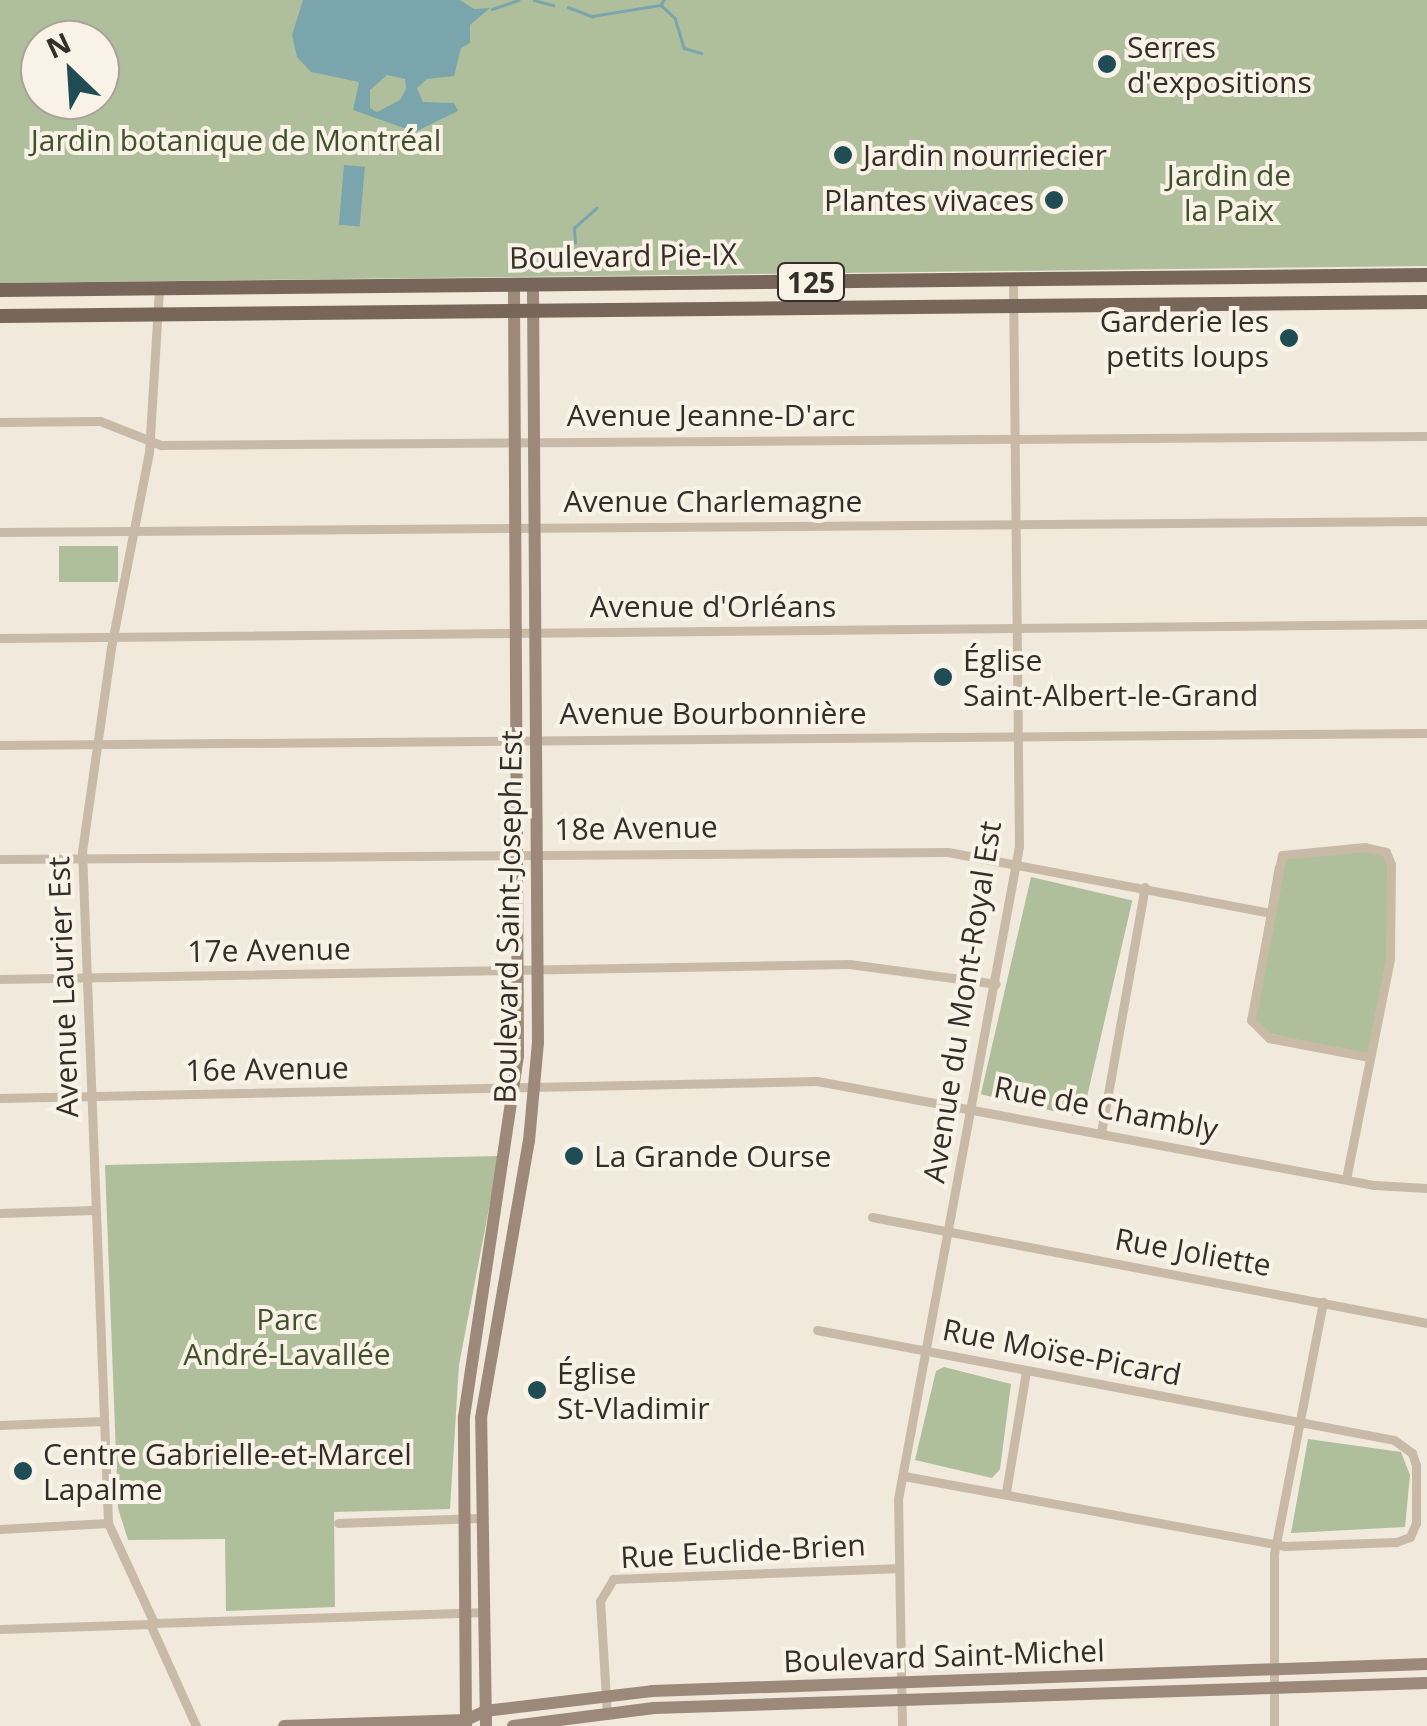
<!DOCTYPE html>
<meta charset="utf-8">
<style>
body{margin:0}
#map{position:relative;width:1427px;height:1726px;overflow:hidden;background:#f1e9db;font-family:"Open Sans",sans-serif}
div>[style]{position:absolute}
.green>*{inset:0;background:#afbf9b;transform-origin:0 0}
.water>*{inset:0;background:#7ba5ad;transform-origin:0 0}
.stream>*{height:2.5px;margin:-1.25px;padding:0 1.25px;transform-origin:1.25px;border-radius:1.25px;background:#7ba5ad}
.street>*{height:9px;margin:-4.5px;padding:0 4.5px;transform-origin:4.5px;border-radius:4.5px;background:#c8baa7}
.secondary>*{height:12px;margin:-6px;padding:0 6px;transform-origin:6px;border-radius:6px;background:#9c8979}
.primary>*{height:14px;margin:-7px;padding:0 7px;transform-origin:7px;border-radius:7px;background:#776659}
.dots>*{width:28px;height:28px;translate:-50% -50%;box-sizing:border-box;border:5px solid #f9f2e7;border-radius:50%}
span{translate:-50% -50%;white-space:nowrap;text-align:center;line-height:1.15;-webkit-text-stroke:8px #f9f2e7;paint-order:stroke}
.shield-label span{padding:2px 8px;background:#f9f2e7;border:2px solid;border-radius:8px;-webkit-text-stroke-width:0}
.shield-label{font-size:28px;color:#352d27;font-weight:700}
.poi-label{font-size:30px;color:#352d27}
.left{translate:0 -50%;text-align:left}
.right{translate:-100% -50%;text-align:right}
.park-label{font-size:30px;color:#40522c}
.street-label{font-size:30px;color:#352d27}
.north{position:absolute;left:20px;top:20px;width:100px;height:100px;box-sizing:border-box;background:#f9f2e7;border:2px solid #aba39a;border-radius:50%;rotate:335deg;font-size:28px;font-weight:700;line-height:40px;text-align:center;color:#352d27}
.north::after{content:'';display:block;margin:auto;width:35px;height:45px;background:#1f4c55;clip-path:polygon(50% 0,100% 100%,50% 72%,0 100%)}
</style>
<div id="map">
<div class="green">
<div style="clip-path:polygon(evenodd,0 0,1427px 0,1427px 266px,0 283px,0 0,40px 40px,100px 40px,100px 100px,40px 100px,40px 40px)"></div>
<div style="left:59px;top:546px;width:59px;height:36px"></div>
<div style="clip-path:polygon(1295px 850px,1386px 852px,1394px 926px,1369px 1057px,1258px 1031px,1251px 1008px,1275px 866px)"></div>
<div style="left:1031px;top:877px;width:104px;height:223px;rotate:13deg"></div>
<div style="clip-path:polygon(499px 1156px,459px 1365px,450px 1509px,334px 1512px,335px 1607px,226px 1611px,225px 1539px,128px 1540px,118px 1508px,105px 1165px)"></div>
<div style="clip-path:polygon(944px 1367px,1011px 1384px,1000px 1469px,992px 1478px,915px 1460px,936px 1371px)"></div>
<div style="clip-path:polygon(1308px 1439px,1401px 1452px,1410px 1475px,1405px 1527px,1291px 1533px)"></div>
</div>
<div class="water">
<div style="clip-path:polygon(evenodd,303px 0,460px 0,474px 9px,490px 8px,470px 25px,470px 43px,461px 48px,454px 76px,427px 79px,417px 88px,423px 102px,454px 103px,458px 111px,415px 132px,353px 110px,359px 82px,311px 72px,297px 57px,292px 35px,303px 0,387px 75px,405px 79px,406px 89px,400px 100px,377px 112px,370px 108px,370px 90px,387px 75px)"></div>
<div style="left:344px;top:165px;width:21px;height:60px;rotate:5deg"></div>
</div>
<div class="stream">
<div style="left:534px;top:0;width:20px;rotate:15deg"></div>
<div style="left:664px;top:0;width:6px;rotate:121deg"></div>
<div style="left:661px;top:5px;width:19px;rotate:43deg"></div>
<div style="left:675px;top:18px;width:31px;rotate:73deg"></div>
<div style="left:684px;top:48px;width:18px;rotate:16deg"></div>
<div style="left:568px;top:7px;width:26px;rotate:21deg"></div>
<div style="left:592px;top:16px;width:70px;rotate:-9.1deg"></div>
<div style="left:492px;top:9px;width:28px;rotate:-19deg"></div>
<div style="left:575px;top:243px;width:15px;rotate:-94deg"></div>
<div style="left:574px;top:228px;width:30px;rotate:-42deg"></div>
</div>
<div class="street">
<div style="left:159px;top:289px;width:163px;rotate:93.5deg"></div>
<div style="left:149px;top:452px;width:200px;rotate:101deg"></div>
<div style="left:111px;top:648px;width:205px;rotate:98.1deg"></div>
<div style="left:82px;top:851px;width:673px;rotate:87.78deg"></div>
<div style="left:108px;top:1523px;width:110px;rotate:65.3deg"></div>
<div style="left:154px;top:1623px;width:327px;rotate:-1.9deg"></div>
<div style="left:0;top:422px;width:100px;rotate:-0.6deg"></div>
<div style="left:100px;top:421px;width:66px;rotate:21.5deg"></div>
<div style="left:161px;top:445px;width:1266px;rotate:-0.41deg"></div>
<div style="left:0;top:532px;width:1427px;rotate:-0.44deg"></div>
<div style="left:0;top:638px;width:1427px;rotate:-0.56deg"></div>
<div style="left:0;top:745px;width:1427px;rotate:-0.48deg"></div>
<div style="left:0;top:859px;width:948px;rotate:-0.42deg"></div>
<div style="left:948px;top:852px;width:325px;rotate:10.7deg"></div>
<div style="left:0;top:979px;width:849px;rotate:-1.01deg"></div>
<div style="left:849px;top:964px;width:148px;rotate:7.7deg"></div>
<div style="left:0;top:1098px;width:817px;rotate:-1.19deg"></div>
<div style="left:817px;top:1081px;width:567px;rotate:10.58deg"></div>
<div style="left:1374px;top:1185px;width:53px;rotate:3.2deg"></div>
<div style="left:1101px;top:1133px;width:250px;rotate:-79.9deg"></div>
<div style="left:1346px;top:1179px;width:225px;rotate:-78.7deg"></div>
<div style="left:1390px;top:958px;width:94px;rotate:-89.4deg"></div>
<div style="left:1391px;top:864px;width:13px;rotate:-113deg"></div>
<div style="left:1386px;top:852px;width:22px;rotate:-167deg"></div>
<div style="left:1365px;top:847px;width:83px;rotate:174.5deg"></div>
<div style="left:1282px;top:855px;width:168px;rotate:100.6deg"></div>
<div style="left:1251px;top:1020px;width:25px;rotate:45deg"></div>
<div style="left:1269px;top:1038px;width:102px;rotate:10.8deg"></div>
<div style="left:0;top:1213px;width:94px;rotate:-1.8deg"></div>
<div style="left:872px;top:1217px;width:565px;rotate:10.81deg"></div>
<div style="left:817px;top:1330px;width:587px;rotate:10.79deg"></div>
<div style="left:1394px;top:1440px;width:22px;rotate:36deg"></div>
<div style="left:1412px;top:1453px;width:13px;rotate:72deg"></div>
<div style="left:1416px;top:1465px;width:58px;rotate:90deg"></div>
<div style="left:1416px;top:1523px;width:15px;rotate:113deg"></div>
<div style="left:1410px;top:1537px;width:15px;rotate:160deg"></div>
<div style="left:1396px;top:1542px;width:111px;rotate:177.9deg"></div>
<div style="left:1285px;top:1546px;width:389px;rotate:-169.6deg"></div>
<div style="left:0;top:1425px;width:104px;rotate:-2.2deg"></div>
<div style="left:1006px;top:1492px;width:123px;rotate:-80.6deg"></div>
<div style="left:338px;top:1523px;width:141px;rotate:-2deg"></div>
<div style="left:0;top:1529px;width:108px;rotate:-3.2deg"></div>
<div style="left:0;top:1629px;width:150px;rotate:-1.9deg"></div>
<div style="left:150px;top:1624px;width:112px;rotate:65.7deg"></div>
<div style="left:607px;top:1715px;width:114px;rotate:-93.5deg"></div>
<div style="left:600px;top:1601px;width:26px;rotate:-59deg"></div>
<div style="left:613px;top:1579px;width:282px;rotate:-2.2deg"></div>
<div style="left:902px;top:1726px;width:227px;rotate:-91deg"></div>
<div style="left:898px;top:1499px;width:664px;rotate:-79.5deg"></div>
<div style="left:1019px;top:846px;width:565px;rotate:-90.61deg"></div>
<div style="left:1274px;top:1726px;width:172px;rotate:-90deg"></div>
<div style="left:1274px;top:1554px;width:257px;rotate:-79deg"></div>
</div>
<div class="secondary">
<div style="left:284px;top:1726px;width:182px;rotate:-1.9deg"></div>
<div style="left:466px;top:1720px;width:21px;rotate:-25deg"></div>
<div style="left:485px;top:1711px;width:168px;rotate:-6.8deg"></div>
<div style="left:652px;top:1691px;width:775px;rotate:-2deg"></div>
<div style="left:466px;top:1726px;width:309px;rotate:-90.4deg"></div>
<div style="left:464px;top:1417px;width:365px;rotate:-81.5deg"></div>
<div style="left:518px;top:1056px;width:771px;rotate:-90.3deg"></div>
<div style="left:486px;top:1726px;width:308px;rotate:-90.9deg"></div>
<div style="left:481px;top:1418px;width:281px;rotate:-80.2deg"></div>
<div style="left:529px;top:1141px;width:98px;rotate:-84.8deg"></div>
<div style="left:538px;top:1043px;width:758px;rotate:-90.38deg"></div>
<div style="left:513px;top:1726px;width:142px;rotate:-7.3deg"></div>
<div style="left:654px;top:1708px;width:773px;rotate:-1.85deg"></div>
</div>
<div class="primary">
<div style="left:0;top:290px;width:1427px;rotate:-0.6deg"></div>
<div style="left:0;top:316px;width:1427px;rotate:-0.56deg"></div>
</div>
<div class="dots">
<div style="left:1107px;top:64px;background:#1f4c55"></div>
<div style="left:843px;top:155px;background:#1f4c55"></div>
<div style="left:1054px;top:200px;background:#1f4c55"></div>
<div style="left:1289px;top:338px;background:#1f4c55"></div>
<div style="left:943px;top:677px;background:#1f4c55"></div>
<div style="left:574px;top:1156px;background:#1f4c55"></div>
<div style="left:537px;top:1390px;background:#1f4c55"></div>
<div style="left:23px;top:1471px;background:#1f4c55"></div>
</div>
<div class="shield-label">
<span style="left:811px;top:282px">125</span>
</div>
<div class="poi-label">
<span class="left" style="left:1127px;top:64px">Serres<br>d'expositions</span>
<span class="left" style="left:863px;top:155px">Jardin nourriecier</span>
<span class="right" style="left:1034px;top:200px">Plantes vivaces</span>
<span class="right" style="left:1269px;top:338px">Garderie les<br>petits loups</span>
<span class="left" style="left:963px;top:677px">Église<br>Saint-Albert-le-Grand</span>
<span class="left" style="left:594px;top:1156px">La Grande Ourse</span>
<span class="left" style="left:557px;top:1390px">Église<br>St-Vladimir</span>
<span class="left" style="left:43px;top:1471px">Centre Gabrielle-et-Marcel<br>Lapalme</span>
</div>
<div class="park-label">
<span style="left:236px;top:140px">Jardin botanique de Montréal</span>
<span style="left:1229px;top:192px">Jardin de<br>la Paix</span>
<span style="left:287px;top:1336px">Parc<br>André-Lavallée</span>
</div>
<div class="street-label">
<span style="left:623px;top:256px;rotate:-1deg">Boulevard Pie-IX</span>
<span style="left:711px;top:415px">Avenue Jeanne-D'arc</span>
<span style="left:713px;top:501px">Avenue Charlemagne</span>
<span style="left:713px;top:606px">Avenue d'Orléans</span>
<span style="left:713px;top:713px">Avenue Bourbonnière</span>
<span style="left:636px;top:828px;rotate:-1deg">18e Avenue</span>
<span style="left:508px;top:917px;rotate:-89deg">Boulevard Saint-Joseph Est</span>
<span style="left:269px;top:950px;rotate:-1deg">17e Avenue</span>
<span style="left:63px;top:987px;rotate:-92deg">Avenue Laurier Est</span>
<span style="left:962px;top:1002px;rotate:-81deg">Avenue du Mont-Royal Est</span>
<span style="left:267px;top:1069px;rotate:-1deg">16e Avenue</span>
<span style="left:1106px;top:1108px;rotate:11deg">Rue de Chambly</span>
<span style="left:1193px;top:1252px;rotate:10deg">Rue Joliette</span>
<span style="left:1062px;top:1352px;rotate:11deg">Rue Moïse-Picard</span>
<span style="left:743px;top:1551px;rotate:-3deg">Rue Euclide-Brien</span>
<span style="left:944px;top:1656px;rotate:-2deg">Boulevard Saint-Michel</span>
</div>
<div class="north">N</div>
</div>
